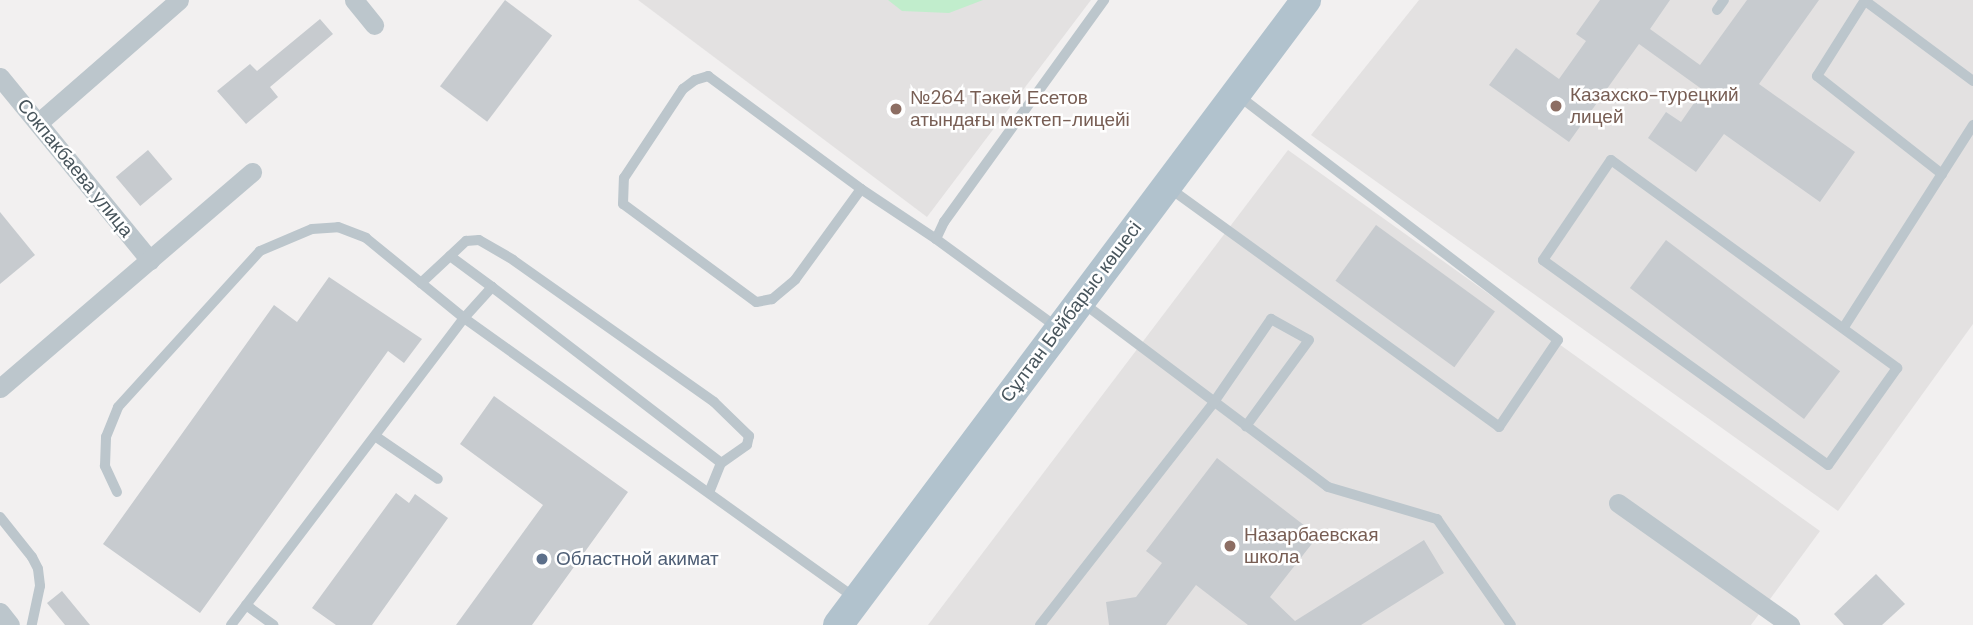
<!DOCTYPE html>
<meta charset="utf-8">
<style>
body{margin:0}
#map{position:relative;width:1973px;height:625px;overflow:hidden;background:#f2f0f0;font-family:"DM Sans",sans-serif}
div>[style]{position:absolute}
.education>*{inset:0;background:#e3e1e1}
.green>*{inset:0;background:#c1edcc}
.building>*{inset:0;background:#c7cbcf;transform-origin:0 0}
.service>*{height:10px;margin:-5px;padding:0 5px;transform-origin:5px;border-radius:5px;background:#bcc6cc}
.minor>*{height:19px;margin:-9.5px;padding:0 9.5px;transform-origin:9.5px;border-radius:9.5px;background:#bcc6cc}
.primary>*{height:30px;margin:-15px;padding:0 15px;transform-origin:15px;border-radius:15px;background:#b1c2cd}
.dots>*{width:19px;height:19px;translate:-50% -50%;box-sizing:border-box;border:4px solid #fff;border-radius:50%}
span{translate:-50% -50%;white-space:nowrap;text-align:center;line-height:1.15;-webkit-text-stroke:5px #fff;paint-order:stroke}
.education-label{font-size:19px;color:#785e54}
.left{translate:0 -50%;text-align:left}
.street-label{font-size:19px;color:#48555c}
.service-label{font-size:19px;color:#4e5e75}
</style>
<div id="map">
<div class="education">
<div style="clip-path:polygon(638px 0,1091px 0,927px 217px)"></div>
<div style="clip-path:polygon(1419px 0,1973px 0,1973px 324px,1838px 511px,1311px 135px)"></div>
<div style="clip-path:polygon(1288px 150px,1820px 531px,1751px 625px,928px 625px)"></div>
</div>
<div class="green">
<div style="clip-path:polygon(888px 0,983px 0,949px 13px,902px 11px)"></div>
</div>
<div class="building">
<div style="left:505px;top:0;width:59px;height:108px;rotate:37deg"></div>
<div style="clip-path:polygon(1600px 0,1670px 0,1650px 29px,1700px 65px,1747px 0,1819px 0,1759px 84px,1855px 152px,1820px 202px,1724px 134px,1696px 172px,1648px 138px,1666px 112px,1681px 122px,1703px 90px,1639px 44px,1569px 142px,1489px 85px,1516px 48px,1559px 79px,1586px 41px,1576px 34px)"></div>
<div style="clip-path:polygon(320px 19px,333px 34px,270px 87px,278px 97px,246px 124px,217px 91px,250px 64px,257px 71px)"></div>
<div style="left:148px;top:150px;width:38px;height:42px;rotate:50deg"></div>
<div style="clip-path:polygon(0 212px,35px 255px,0 284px)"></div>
<div style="left:1376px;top:225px;width:147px;height:69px;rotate:36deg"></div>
<div style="left:1666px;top:240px;width:218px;height:60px;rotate:37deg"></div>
<div style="clip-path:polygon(329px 277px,422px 339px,404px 363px,388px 351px,200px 613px,103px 544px,274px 305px,297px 322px)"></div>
<div style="clip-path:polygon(494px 396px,628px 492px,532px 625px,456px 625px,543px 505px,460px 444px)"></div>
<div style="clip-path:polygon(1217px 458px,1318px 536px,1270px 597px,1295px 621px,1424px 540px,1444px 573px,1361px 625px,1248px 625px,1196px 585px,1166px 625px,1109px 625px,1106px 602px,1136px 597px,1162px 563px,1146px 551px)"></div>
<div style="clip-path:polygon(396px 493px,409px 503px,415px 494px,448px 518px,372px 625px,336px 625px,312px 608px)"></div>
<div style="clip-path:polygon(1876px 574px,1905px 604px,1882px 625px,1844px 625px,1834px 614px)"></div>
<div style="clip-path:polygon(62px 591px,90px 625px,65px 625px,47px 603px)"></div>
</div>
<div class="service">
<div style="left:1864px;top:0;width:136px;rotate:36.6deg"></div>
<div style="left:1865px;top:0;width:90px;rotate:122.3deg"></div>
<div style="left:1817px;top:76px;width:159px;rotate:38.1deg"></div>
<div style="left:1717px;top:10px;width:12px;rotate:-55deg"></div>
<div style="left:1611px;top:160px;width:354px;rotate:36deg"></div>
<div style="left:1897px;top:368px;width:119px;rotate:125.4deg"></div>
<div style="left:1828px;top:465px;width:351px;rotate:-144.3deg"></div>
<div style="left:1543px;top:260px;width:121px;rotate:-55.8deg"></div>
<div style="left:1168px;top:187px;width:409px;rotate:35.9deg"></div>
<div style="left:1499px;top:427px;width:105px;rotate:-55.9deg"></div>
<div style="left:1558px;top:340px;width:402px;rotate:-142.6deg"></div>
<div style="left:861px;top:189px;width:112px;rotate:126deg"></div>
<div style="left:795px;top:280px;width:30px;rotate:140deg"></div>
<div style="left:772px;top:299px;width:16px;rotate:169deg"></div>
<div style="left:756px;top:302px;width:165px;rotate:-143.6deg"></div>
<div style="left:623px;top:204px;width:26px;rotate:-88deg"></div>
<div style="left:624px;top:178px;width:107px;rotate:-56.5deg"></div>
<div style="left:683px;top:89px;width:15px;rotate:-37deg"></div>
<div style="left:695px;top:80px;width:14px;rotate:-17deg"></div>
<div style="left:708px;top:76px;width:190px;rotate:36.4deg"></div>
<div style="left:861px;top:189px;width:90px;rotate:33.7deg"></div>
<div style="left:450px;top:256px;width:52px;rotate:36.4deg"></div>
<div style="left:421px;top:283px;width:62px;rotate:-43deg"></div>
<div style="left:466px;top:241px;width:13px;rotate:-4deg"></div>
<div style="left:479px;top:240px;width:39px;rotate:30deg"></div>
<div style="left:513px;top:260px;width:246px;rotate:35.2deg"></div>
<div style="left:714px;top:402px;width:49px;rotate:44.2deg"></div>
<div style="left:749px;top:436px;width:9px;rotate:103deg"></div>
<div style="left:747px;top:445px;width:32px;rotate:145deg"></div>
<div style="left:1083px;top:303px;width:306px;rotate:36.9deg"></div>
<div style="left:1328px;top:487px;width:114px;rotate:16.4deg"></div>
<div style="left:1437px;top:519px;width:129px;rotate:55.1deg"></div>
<div style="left:1844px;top:327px;width:240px;rotate:-57.4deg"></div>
<div style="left:1058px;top:328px;width:151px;rotate:-143.9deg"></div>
<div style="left:936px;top:239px;width:19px;rotate:-65deg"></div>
<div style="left:944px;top:222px;width:274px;rotate:-54.2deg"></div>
<div style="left:375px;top:436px;width:76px;rotate:34.3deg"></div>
<div style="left:117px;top:492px;width:29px;rotate:-115deg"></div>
<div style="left:105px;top:466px;width:29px;rotate:-88deg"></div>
<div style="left:106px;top:437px;width:32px;rotate:-68deg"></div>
<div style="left:118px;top:407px;width:211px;rotate:-47.7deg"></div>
<div style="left:260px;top:251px;width:56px;rotate:-22.9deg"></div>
<div style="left:312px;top:229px;width:26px;rotate:-4deg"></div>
<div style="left:338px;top:227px;width:30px;rotate:21deg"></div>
<div style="left:366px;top:238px;width:127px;rotate:39.2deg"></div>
<div style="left:464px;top:318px;width:480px;rotate:35.6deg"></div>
<div style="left:0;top:517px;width:51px;rotate:51.3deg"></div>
<div style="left:32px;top:557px;width:13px;rotate:63deg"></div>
<div style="left:38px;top:569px;width:17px;rotate:83deg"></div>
<div style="left:40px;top:586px;width:40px;rotate:102deg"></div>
<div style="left:246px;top:605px;width:34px;rotate:36deg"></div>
<div style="left:231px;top:625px;width:385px;rotate:-52.8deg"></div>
<div style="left:464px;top:318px;width:42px;rotate:-47.9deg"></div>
<div style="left:492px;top:287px;width:289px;rotate:37.5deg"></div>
<div style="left:721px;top:463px;width:32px;rotate:112deg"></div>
<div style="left:1040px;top:625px;width:283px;rotate:-52deg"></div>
<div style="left:1214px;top:402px;width:101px;rotate:-55.5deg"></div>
<div style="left:1271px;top:319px;width:43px;rotate:28.9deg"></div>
<div style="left:1309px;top:340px;width:107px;rotate:126.2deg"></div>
</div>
<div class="minor">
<div style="left:354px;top:0;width:32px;rotate:51deg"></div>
<div style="left:0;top:77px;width:237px;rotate:50.7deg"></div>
<div style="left:38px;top:123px;width:187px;rotate:-41.1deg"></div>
<div style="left:0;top:388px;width:332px;rotate:-40.6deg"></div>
<div style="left:1618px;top:503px;width:211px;rotate:35.3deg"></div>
<div style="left:0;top:612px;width:16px;rotate:52deg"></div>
</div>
<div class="primary">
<div style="left:838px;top:625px;width:781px;rotate:-53.17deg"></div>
</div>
<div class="dots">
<div style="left:1556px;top:106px;background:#8d6e63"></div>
<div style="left:896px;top:109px;background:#8d6e63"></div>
<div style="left:1230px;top:546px;background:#8d6e63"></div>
<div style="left:542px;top:559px;background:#5c6f8a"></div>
</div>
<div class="education-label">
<span class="left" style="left:1570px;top:106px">Казахско-турецкий<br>лицей</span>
<span class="left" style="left:910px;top:109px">№264 Тәкей Есетов<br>атындағы мектеп-лицейі</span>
<span class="left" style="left:1244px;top:546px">Назарбаевская<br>школа</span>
</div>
<div class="street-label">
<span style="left:75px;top:168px;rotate:51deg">Сокпакбаева улица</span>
<span style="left:1071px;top:312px;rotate:-53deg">Сұлтан Бейбарыс көшесі</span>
</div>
<div class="service-label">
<span class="left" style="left:556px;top:559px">Областной акимат</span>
</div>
</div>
